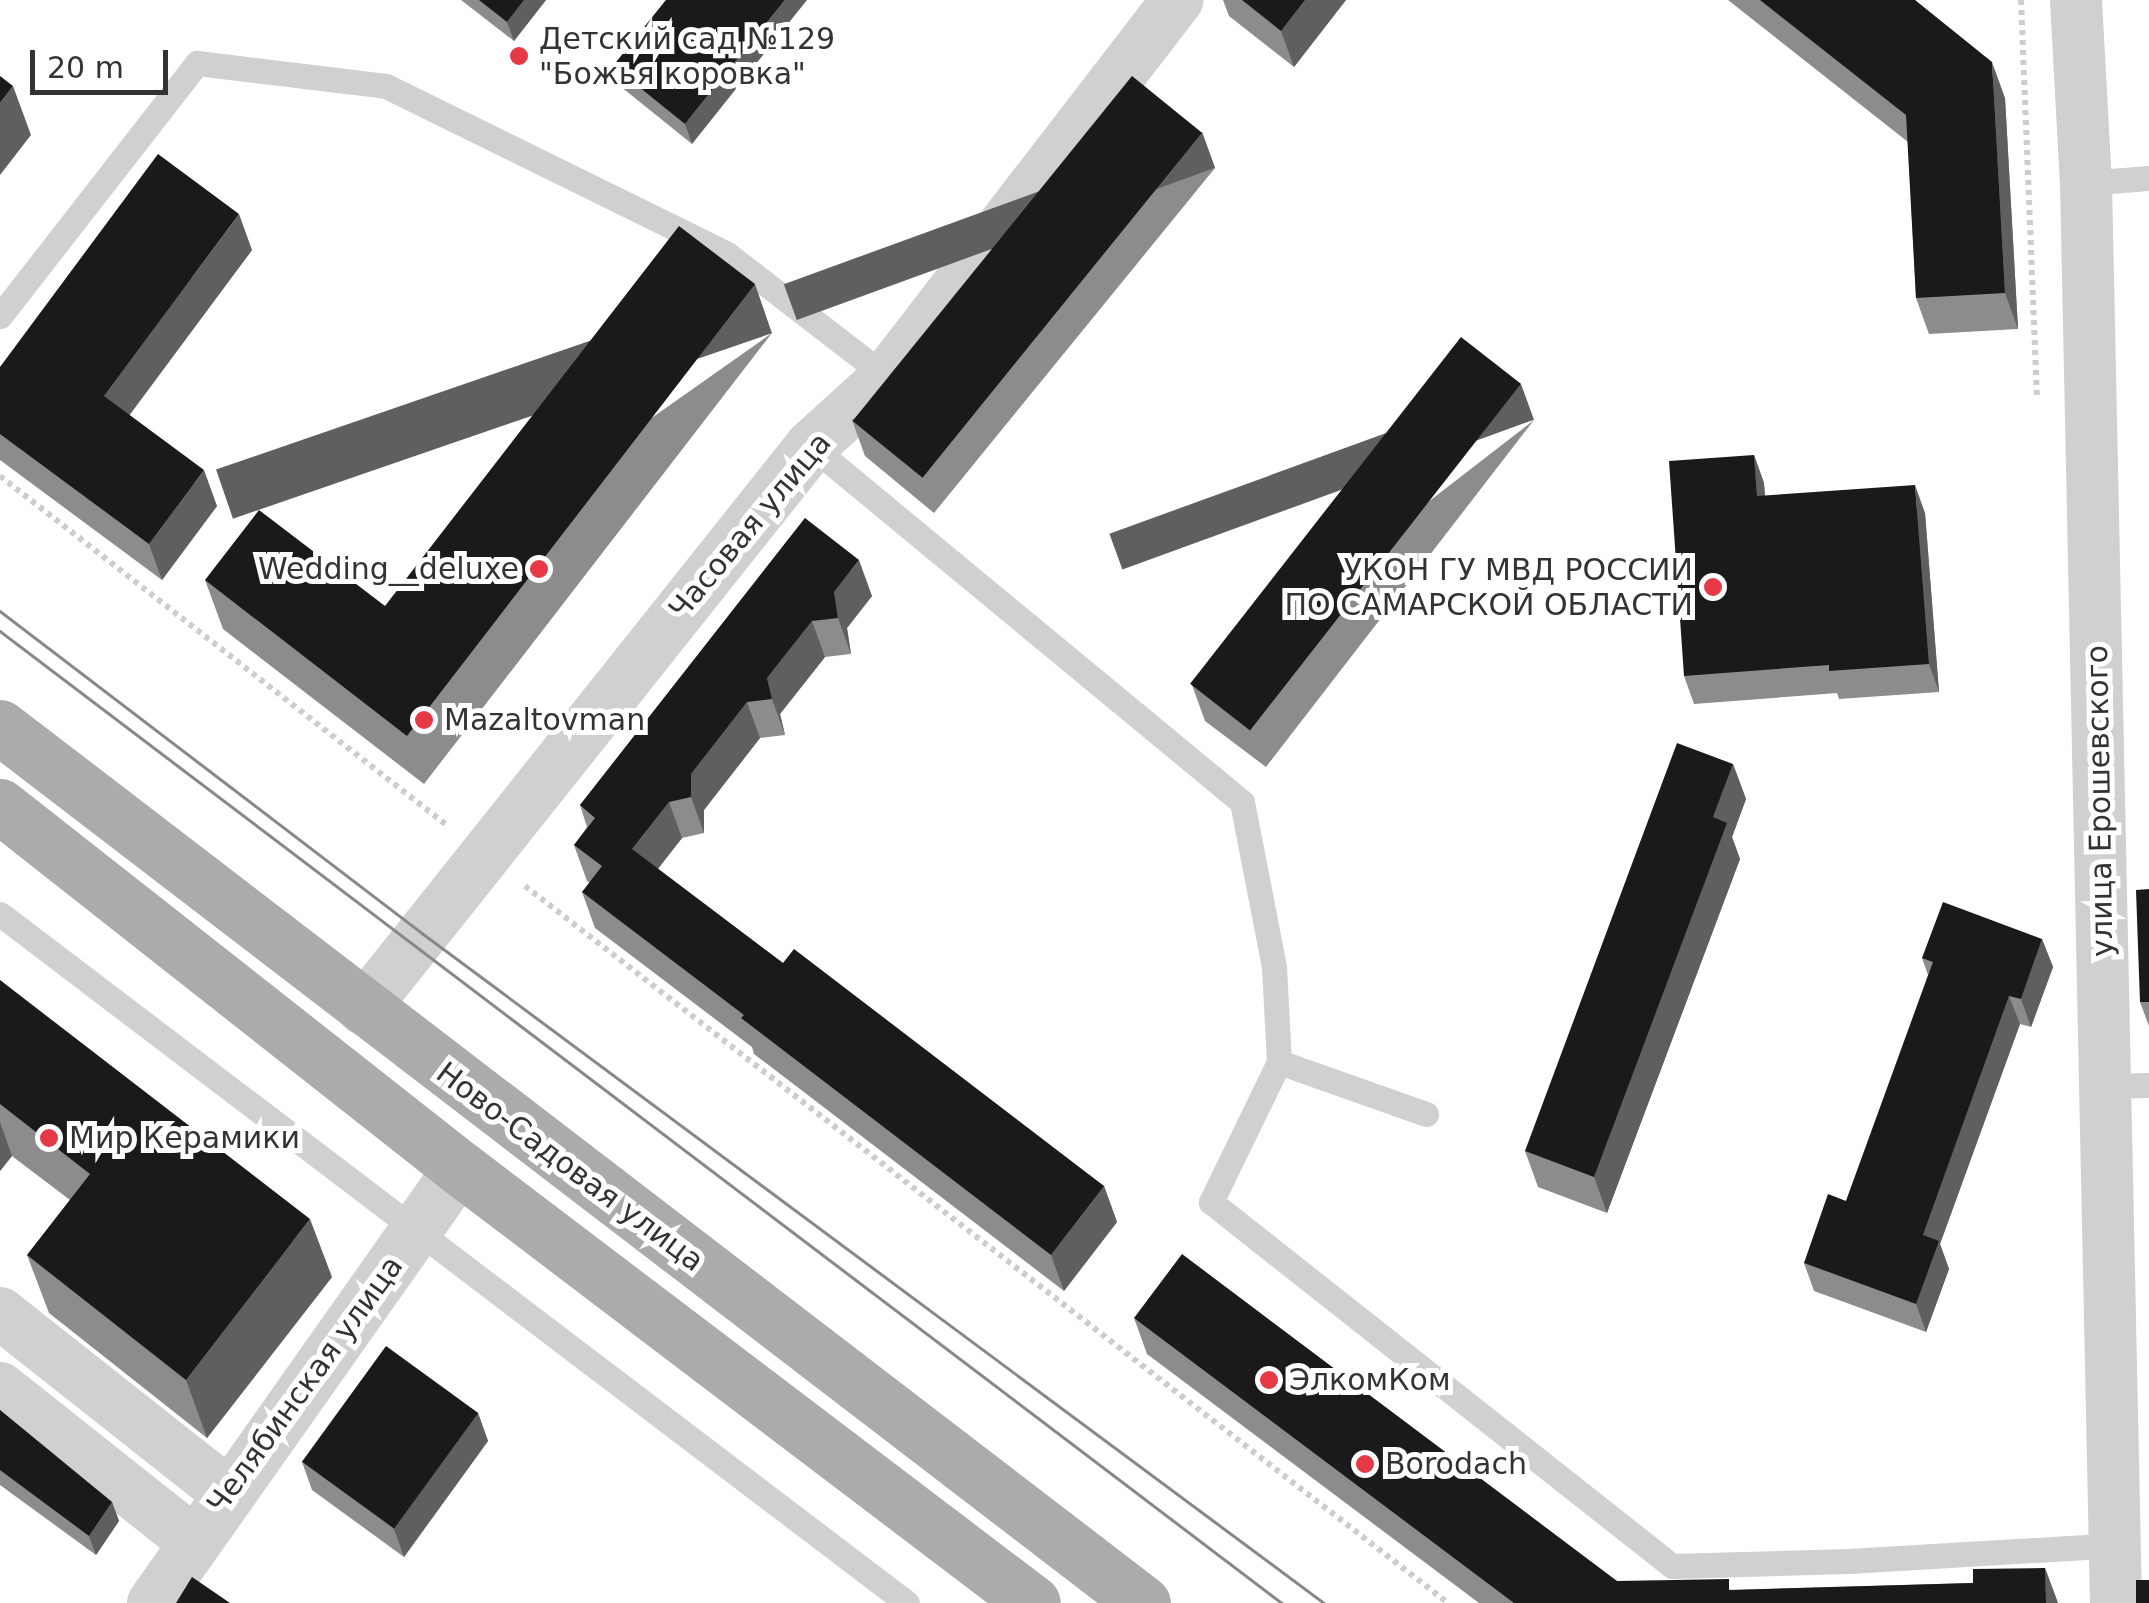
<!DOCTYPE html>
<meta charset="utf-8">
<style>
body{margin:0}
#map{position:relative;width:2149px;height:1603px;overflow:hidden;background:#fff;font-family:"DejaVu Sans",sans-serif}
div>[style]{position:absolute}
.path>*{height:6px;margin-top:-3px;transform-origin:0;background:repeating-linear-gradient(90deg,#cdcdcd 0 5px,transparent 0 10px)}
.lane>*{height:25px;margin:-12.5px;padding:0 12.5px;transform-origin:12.5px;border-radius:12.5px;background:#d0d0d0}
.street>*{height:52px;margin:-26px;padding:0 26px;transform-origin:26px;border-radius:26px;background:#d0d0d0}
.primary>*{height:55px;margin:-27.5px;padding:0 27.5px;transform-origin:27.5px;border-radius:27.5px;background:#ababab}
.tram>*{height:2.5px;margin:-1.25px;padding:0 1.25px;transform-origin:1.25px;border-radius:1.25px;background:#888}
.wall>*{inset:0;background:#8c8c8c}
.shaded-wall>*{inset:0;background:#5f5f5f;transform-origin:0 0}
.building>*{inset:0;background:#1a1a1a;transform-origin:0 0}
.dots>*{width:28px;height:28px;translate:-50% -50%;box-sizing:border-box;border:5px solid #fff;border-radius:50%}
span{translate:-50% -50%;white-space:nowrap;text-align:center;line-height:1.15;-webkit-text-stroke:10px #fff;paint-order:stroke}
.poi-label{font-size:30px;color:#333}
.left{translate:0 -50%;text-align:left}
.right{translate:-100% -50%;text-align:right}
.street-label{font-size:30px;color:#333}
.scale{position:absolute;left:30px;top:50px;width:138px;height:45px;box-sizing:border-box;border:5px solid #333;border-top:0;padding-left:12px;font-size:30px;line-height:35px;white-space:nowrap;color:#333;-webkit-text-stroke:8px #fff;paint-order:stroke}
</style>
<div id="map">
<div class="path">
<div style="left:2021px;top:0;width:398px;rotate:87.7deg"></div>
<div style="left:0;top:476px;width:569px;rotate:38deg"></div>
<div style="left:525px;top:886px;width:1169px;rotate:37.84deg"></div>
</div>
<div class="lane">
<div style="left:2086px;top:183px;width:63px;rotate:-4.5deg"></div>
<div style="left:0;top:316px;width:321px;rotate:-52.1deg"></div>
<div style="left:197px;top:63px;width:190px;rotate:6.9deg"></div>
<div style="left:386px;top:86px;width:380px;rotate:26.2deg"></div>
<div style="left:727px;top:254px;width:202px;rotate:37.6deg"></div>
<div style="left:811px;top:446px;width:559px;rotate:39.56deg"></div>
<div style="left:1242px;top:802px;width:168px;rotate:79deg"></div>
<div style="left:1274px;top:967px;width:95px;rotate:87deg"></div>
<div style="left:1279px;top:1062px;width:156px;rotate:115.9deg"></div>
<div style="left:1211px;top:1202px;width:587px;rotate:38.29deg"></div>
<div style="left:1672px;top:1566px;width:177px;rotate:-1.6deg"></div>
<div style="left:1849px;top:1561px;width:267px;rotate:-3.4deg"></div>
<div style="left:0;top:914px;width:1139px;rotate:37.22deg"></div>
<div style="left:1279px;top:1062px;width:156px;rotate:19.5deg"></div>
<div style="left:2106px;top:1086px;width:43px;rotate:-1.3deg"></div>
</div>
<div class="street">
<div style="left:2076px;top:0;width:183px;rotate:86.9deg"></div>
<div style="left:2086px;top:183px;width:1420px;rotate:88.79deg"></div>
<div style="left:363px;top:1009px;width:719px;rotate:-51.49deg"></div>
<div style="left:811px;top:446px;width:103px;rotate:-42.2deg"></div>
<div style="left:887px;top:377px;width:476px;rotate:-52.4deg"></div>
<div style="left:0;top:1313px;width:290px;rotate:38.3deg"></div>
<div style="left:0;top:1388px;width:246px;rotate:38.4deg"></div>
<div style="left:153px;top:1603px;width:532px;rotate:-54.79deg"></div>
</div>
<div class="primary">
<div style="left:0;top:727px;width:1440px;rotate:37.47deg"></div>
<div style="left:0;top:806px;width:585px;rotate:38.2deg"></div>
<div style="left:460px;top:1168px;width:719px;rotate:37.2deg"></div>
</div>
<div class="tram">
<div style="left:0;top:611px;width:531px;rotate:37.34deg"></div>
<div style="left:422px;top:933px;width:1124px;rotate:36.6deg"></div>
<div style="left:0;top:631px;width:1609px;rotate:37.17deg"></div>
</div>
<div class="wall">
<div style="clip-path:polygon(461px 0,546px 0,514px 41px)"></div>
<div style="clip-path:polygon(666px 0,692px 144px,620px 86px,613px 66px)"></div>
<div style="clip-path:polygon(1223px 0,1346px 0,1294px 67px,1229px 16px)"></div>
<div style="clip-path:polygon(1728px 0,1915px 0,2005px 98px,2018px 329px,1929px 334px,1916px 298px,1908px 142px)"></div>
<div style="clip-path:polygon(1202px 132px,1215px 168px,934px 513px,865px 456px,852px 420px)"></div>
<div style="clip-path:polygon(252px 250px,129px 415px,217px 506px,162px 580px,0 460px,0 367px)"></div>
<div style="clip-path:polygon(772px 333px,424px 784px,223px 629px,205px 580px,385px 606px)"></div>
<div style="clip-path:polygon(1534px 420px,1266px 767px,1205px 721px,1192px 685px)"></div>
<div style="clip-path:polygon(1754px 455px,1764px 483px,1765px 496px,1925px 513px,1939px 692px,1839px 699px,1837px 693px,1694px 704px,1684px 676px)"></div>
<div style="clip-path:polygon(805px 518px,872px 596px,847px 628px,851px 654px,825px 657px,780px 714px,785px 735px,760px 738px,704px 810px,704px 833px,682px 838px,658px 869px,783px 963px,1104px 1186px,1117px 1222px,1064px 1291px,754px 1054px,752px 1047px,595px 928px,582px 892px,590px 883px,587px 881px,574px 845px,587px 827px,580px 805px)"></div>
<div style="clip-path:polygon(1733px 764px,1746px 799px,1732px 837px,1740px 859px,1607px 1213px,1538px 1187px,1525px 1151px)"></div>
<div style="clip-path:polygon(2149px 889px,2149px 1026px,2140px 1002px)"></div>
<div style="clip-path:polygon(2042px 939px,2053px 967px,2031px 1027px,2020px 1024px,1940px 1244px,1949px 1269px,1926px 1332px,1814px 1291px,1804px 1263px,1846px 1201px,1928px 975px,1922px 958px)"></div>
<div style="clip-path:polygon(0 980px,332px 1277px,207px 1438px,49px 1313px,27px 1255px,70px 1200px,12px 1156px,0 1171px)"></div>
<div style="clip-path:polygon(1134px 1318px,1617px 1581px,1734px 1590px,1973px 1583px,2045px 1568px,2058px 1603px,1479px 1603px,1147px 1354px)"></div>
<div style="clip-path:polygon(0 1410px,112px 1502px,119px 1521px,96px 1555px,0 1485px)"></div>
<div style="clip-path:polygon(478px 1413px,488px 1441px,404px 1557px,312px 1490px,302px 1462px)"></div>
</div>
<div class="shaded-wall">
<div style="clip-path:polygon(524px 0,546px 0,514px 41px,507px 22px)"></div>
<div style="clip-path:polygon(785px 0,807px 0,692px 144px,685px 124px)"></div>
<div style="clip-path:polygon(1305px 0,1346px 0,1294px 67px,1281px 31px)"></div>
<div style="clip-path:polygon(1992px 62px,2005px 98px,2018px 329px,2005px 293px)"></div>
<div style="clip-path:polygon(13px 86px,31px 135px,0 175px,0 103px)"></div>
<div style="left:1202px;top:132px;width:38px;height:445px;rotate:70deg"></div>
<div style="clip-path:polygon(239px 214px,252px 250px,117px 432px,104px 396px)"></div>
<div style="left:755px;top:284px;width:52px;height:570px;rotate:71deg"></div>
<div style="left:1521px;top:384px;width:38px;height:438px;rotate:70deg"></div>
<div style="clip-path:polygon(1754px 455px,1764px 483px,1767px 524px,1757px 496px)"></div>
<div style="clip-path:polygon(204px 470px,217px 506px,162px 580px,149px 544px)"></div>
<div style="clip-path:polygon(1915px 485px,1925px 513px,1939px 692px,1929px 664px)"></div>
<div style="clip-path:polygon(859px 560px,872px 596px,847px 628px,851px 654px,838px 618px,834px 592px)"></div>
<div style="clip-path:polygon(812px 621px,825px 657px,780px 714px,785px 735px,772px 699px,767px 678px)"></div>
<div style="clip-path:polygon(747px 702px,760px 738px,704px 810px,704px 833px,691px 797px,691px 774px)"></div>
<div style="clip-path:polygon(1733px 764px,1746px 799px,1732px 837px,1740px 859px,1607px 1213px,1594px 1177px,1713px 817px)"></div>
<div style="clip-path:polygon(669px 802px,682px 838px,645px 885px,632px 849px)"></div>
<div style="clip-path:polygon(2042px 939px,2053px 967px,2031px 1027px,2021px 999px)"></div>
<div style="clip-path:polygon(2009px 996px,2020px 1024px,1940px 1244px,1949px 1269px,1926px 1332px,1916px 1304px,1923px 1235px)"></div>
<div style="clip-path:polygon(0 1122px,12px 1156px,0 1171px)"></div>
<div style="clip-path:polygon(1104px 1186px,1117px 1222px,1064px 1291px,1051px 1255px)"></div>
<div style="clip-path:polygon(310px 1219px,332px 1277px,207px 1438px,186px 1380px)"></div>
<div style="clip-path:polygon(478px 1413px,488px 1441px,404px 1557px,394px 1529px)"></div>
<div style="clip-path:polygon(112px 1502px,119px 1521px,96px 1555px,89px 1536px)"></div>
<div style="clip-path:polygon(2045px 1568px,2058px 1603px,2046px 1603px)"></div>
</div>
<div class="building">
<div style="clip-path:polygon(479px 0,524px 0,507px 22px)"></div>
<div style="clip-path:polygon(666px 0,785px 0,685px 124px,613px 66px)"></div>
<div style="clip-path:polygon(1242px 0,1305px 0,1281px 31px)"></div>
<div style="clip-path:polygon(1760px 0,1915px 0,1992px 62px,2005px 293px,1916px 298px,1906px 115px)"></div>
<div style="clip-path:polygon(0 76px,13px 86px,0 103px)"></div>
<div style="left:1132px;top:76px;width:90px;height:444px;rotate:39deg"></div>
<div style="clip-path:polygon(158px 154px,239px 214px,104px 396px,204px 470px,149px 544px,0 434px,0 367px)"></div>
<div style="clip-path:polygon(679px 226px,755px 284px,407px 736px,205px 580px,259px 510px,385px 606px)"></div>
<div style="left:1461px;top:337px;width:76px;height:440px;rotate:38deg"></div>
<div style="clip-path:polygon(1754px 455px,1757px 496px,1915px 485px,1929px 664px,1829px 671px,1829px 665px,1684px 676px,1669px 461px)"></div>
<div style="clip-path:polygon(805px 518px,859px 560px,834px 592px,838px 618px,812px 621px,767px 678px,772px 699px,747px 702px,691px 774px,691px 797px,669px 802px,632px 849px,783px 963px,794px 949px,1104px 1186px,1051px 1255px,741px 1018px,744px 1015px,582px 892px,602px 866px,574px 845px,595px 818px,580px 805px)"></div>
<div style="clip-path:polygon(1677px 743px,1733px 764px,1713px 817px,1727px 823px,1594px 1177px,1525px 1151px)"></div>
<div style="clip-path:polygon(2149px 889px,2149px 1002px,2140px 1002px,2136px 890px)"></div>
<div style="clip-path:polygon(1943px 902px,2042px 939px,2021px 999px,2009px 996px,1923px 1235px,1939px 1241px,1916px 1304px,1804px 1263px,1828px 1194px,1846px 1201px,1933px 962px,1922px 958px)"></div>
<div style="clip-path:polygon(0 980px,310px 1219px,186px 1380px,27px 1255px,90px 1174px,0 1104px)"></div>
<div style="clip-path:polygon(1182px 1254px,1617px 1581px,1729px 1579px,1729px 1590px,1973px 1583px,1973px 1569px,2045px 1568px,2046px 1603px,1514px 1603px,1134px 1318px)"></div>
<div style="left:386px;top:1346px;width:114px;height:143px;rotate:36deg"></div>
<div style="clip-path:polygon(0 1410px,112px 1502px,89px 1536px,0 1470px)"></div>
<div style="clip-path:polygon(192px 1577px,230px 1603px,176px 1603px)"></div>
<div style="left:2149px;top:1580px;width:23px;height:13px;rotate:90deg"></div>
</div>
<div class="dots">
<div style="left:519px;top:56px;background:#e63946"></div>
<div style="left:539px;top:569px;background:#e63946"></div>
<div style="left:1713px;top:587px;background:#e63946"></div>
<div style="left:424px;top:720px;background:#e63946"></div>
<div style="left:49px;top:1138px;background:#e63946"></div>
<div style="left:1269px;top:1380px;background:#e63946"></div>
<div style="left:1365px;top:1464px;background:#e63946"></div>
</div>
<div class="poi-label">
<span class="left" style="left:539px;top:56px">Детский сад №129<br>"Божья коровка"</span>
<span class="right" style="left:519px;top:569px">Wedding__deluxe</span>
<span class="right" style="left:1693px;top:587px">УКОН ГУ МВД РОССИИ<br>ПО САМАРСКОЙ ОБЛАСТИ</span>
<span class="left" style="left:444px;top:720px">Mazaltovman</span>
<span class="left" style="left:69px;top:1138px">Мир Керамики</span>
<span class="left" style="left:1289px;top:1380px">ЭлкомКом</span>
<span class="left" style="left:1385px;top:1464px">Borodach</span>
</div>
<div class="street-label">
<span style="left:750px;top:526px;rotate:-50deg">Часовая улица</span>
<span style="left:2100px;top:801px;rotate:-91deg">улица Ерошевского</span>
<span style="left:570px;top:1167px;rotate:37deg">Ново-Садовая улица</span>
<span style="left:305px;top:1385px;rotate:-54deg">Челябинская улица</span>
</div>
<div class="scale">20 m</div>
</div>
